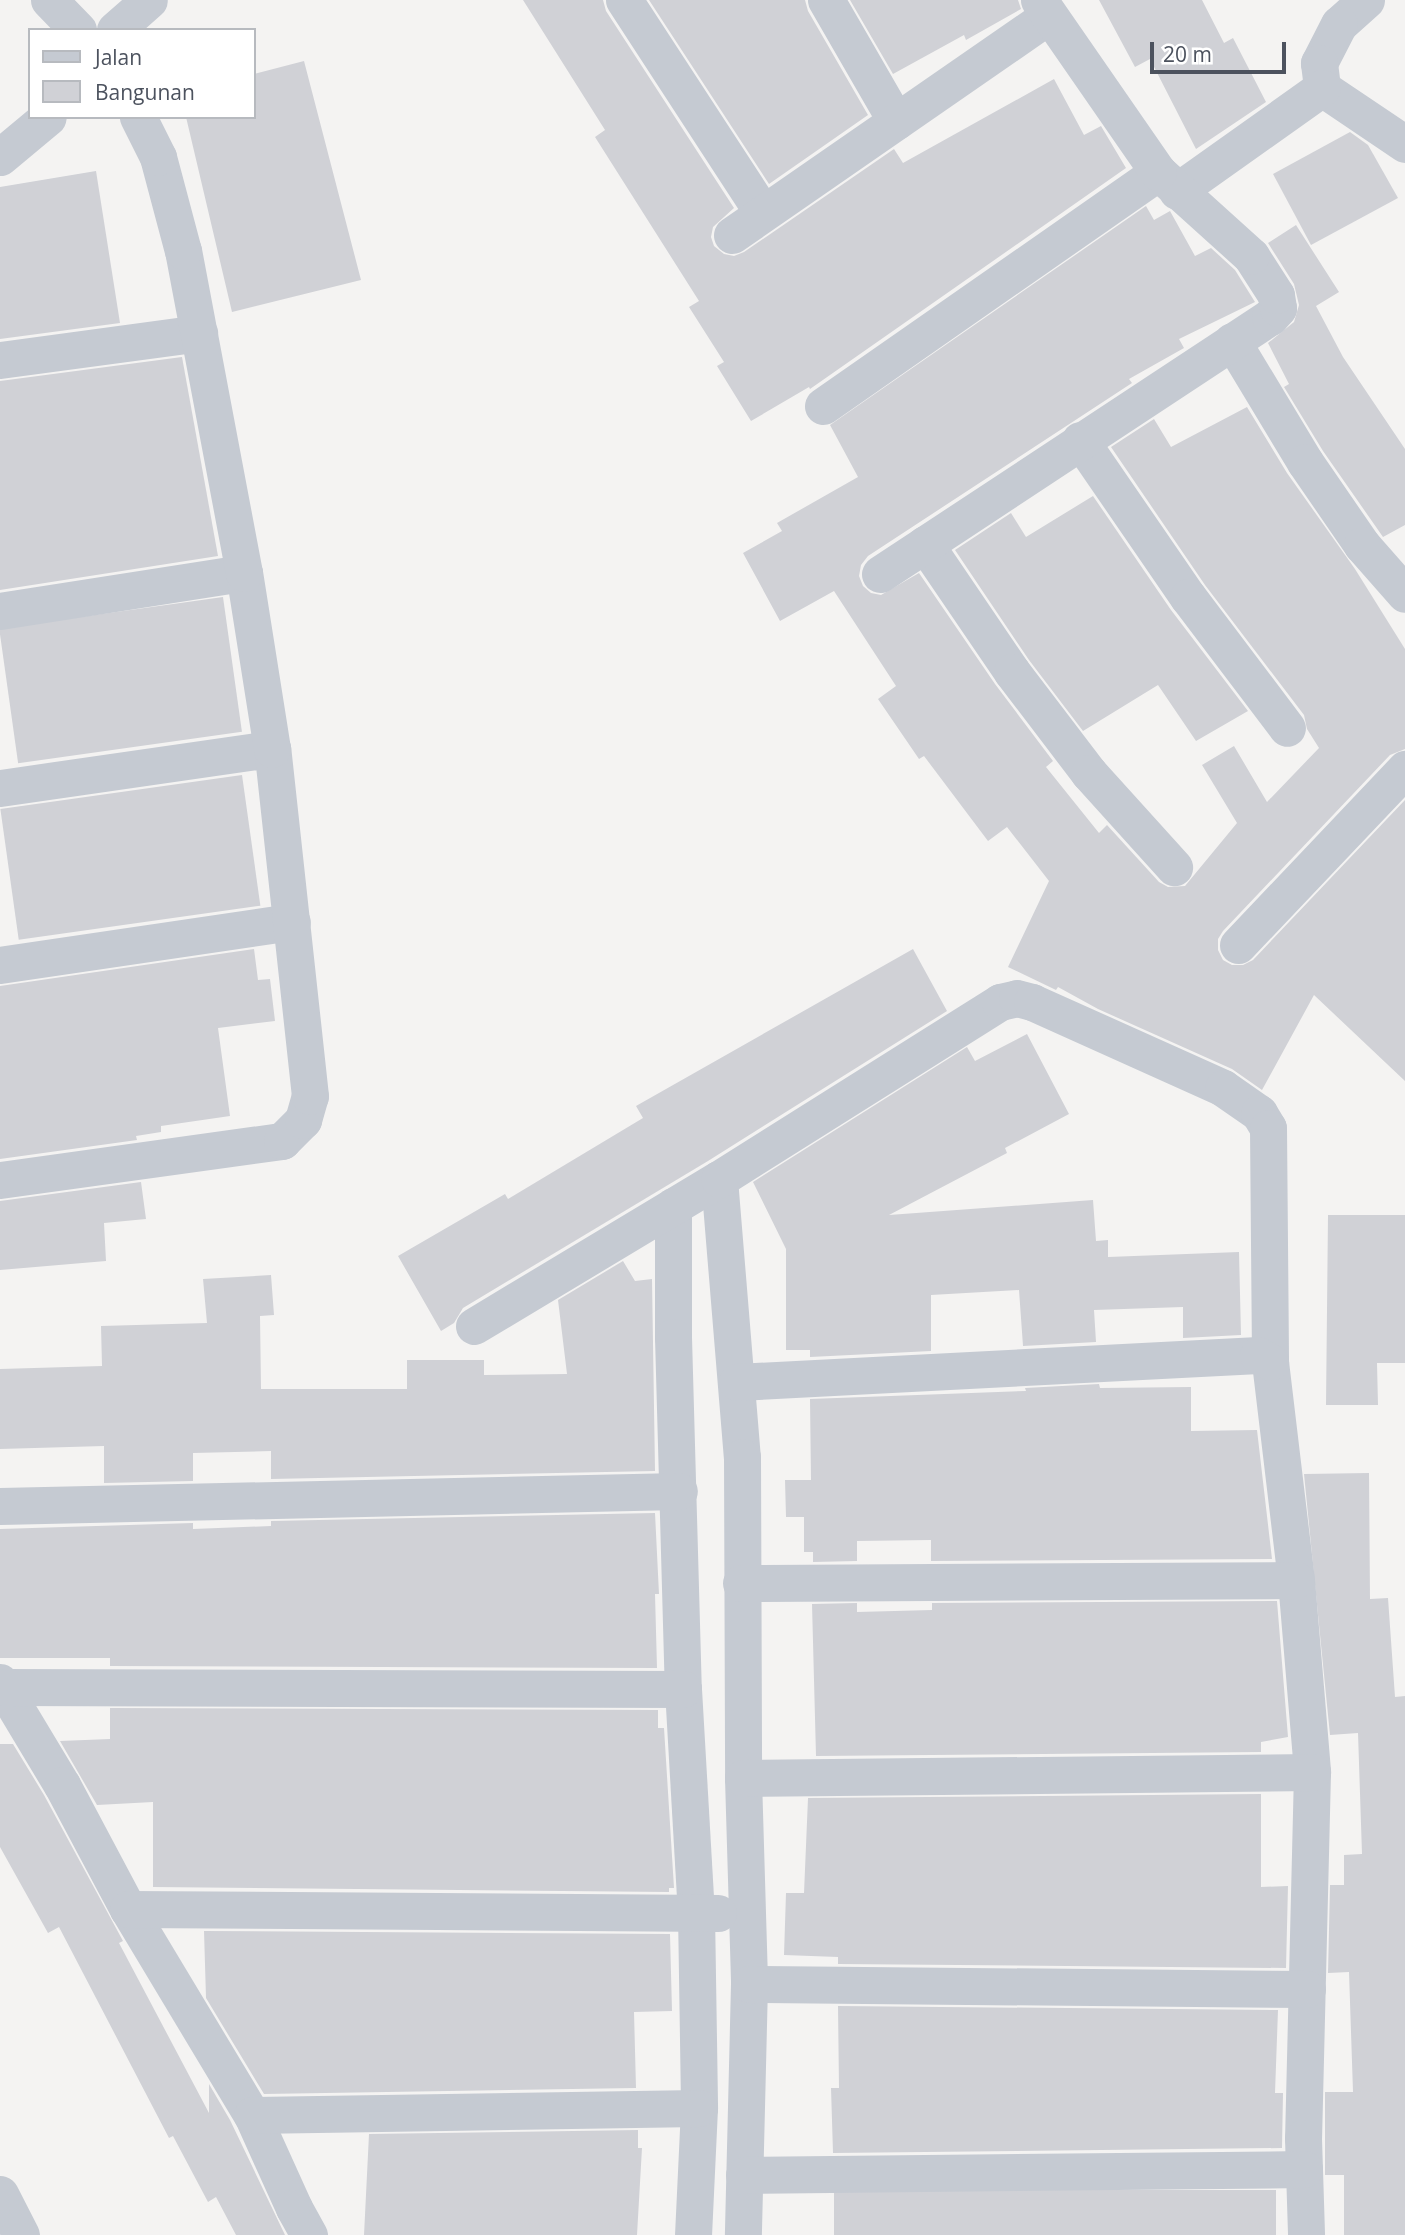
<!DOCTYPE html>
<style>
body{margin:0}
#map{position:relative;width:1405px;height:2235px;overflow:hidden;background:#f4f3f2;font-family:"Open Sans",sans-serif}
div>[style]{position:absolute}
.building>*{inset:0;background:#d0d1d6;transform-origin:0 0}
.minor>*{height:37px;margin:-18.5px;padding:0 18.5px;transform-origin:18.5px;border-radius:18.5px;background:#c5cad2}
span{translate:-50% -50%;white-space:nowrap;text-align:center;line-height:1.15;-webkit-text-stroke:5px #fff;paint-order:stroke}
.legend{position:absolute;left:28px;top:28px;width:228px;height:91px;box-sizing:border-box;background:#fff;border:2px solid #b7babf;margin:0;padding:9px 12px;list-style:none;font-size:21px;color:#4c525e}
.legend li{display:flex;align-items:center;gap:14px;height:35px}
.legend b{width:35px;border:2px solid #b7babf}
.scale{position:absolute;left:1150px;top:42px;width:136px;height:32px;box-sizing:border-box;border:4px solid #4c525e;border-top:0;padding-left:9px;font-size:21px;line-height:24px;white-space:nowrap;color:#4c525e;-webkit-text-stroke:5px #fff;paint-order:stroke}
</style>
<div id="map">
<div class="building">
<div style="clip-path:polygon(523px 0,603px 0,606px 11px,734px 208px,713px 227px,711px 237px,714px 246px,724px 254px,734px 256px,744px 252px,894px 149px,903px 163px,1054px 79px,1084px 135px,1101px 126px,1126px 168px,810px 389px,809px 387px,751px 421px,717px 366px,724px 362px,689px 307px,699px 301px,595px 137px,605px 130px)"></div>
<div style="clip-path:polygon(649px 0,805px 0,808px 11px,868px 115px,769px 184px)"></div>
<div style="clip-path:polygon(850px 0,1018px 0,1021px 9px,966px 40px,964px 35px,893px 74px)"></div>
<div style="clip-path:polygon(1099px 0,1202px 0,1224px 43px,1233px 38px,1266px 102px,1196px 149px,1150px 59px,1135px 67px)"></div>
<div style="clip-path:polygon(304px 61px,361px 280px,232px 312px,186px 117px,254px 117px,254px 74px)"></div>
<div style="clip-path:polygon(1350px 132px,1368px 145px,1398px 198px,1311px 245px,1273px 174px)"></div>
<div style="clip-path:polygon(96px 171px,120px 323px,0 339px,0 187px)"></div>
<div style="clip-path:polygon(1146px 206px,1154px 220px,1170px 211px,1195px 256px,1211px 248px,1235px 270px,1255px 302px,1179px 339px,1184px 348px,1129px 379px,1132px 383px,868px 556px,861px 565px,859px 576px,863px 586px,871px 593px,881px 595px,919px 573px,995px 684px,1053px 761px,1046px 767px,1099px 833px,1107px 825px,1159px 882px,1168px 887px,1185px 886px,1237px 823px,1202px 765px,1234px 746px,1267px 802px,1319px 748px,1307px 729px,1304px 715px,1205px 585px,1111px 447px,1154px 419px,1171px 447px,1247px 407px,1287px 473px,1355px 569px,1405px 649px,1405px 749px,1390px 755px,1223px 931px,1218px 939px,1218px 950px,1223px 960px,1232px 965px,1243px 965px,1253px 960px,1405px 800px,1405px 1081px,1314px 995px,1262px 1090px,1232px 1069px,1098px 1009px,1058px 987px,1056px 990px,1008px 967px,1049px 881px,1007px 827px,988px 841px,924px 756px,919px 759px,878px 699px,896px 686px,834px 591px,780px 621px,743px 553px,782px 531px,777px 523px,858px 477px,830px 425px)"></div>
<div style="clip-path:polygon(1296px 225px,1339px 292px,1316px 306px,1343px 357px,1405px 449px,1405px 525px,1383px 537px,1323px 451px,1284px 387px,1289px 384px,1268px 343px,1294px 322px,1299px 305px,1294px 284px,1268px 243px)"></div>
<div style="clip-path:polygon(182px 357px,218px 556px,0 590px,0 381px)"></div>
<div style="clip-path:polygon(1093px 496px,1171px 610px,1248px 711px,1196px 741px,1158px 685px,1083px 731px,1029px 660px,955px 550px,1011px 513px,1026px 537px)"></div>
<div style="left:223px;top:597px;width:136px;height:226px;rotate:82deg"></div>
<div style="left:242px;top:775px;width:132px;height:244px;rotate:82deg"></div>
<div style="clip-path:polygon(254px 949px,258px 980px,270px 979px,275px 1021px,218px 1028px,230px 1116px,161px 1126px,161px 1132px,136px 1136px,137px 1140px,0 1159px,0 986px)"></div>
<div style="clip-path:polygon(913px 949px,947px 1011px,708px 1161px,463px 1308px,454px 1323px,441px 1331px,398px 1256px,505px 1194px,508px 1199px,643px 1118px,636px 1106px)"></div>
<div style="clip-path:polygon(1027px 1034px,1069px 1114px,1005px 1148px,1007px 1153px,889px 1215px,1093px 1200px,1096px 1241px,1108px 1240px,1108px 1257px,1239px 1252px,1241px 1335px,1183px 1338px,1183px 1307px,1094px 1310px,1096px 1342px,1023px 1346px,1019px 1290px,931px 1295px,931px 1351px,810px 1357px,810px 1350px,786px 1350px,786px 1249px,753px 1182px,967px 1047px,975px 1061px)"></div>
<div style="clip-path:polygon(141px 1182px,146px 1219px,104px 1223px,106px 1261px,0 1270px,0 1201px)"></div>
<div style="clip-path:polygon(1328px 1215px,1405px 1215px,1405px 1363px,1377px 1363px,1378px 1405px,1326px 1405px)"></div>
<div style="clip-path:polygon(623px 1261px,635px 1281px,652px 1279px,655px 1471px,271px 1479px,271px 1451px,193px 1453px,193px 1481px,104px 1483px,104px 1446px,0 1449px,0 1369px,102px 1366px,101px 1326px,207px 1323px,203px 1279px,271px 1275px,274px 1315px,260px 1316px,261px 1389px,407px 1389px,407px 1360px,484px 1360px,484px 1375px,567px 1374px,558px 1300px)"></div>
<div style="clip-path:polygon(1099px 1384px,1100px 1388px,1191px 1387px,1191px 1431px,1257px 1430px,1272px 1559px,931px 1561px,931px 1540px,857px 1541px,857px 1561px,813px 1562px,813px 1552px,804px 1552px,804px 1517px,786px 1517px,785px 1480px,811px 1480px,810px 1399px,1026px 1391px,1025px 1388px)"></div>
<div style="clip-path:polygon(1369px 1473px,1370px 1599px,1388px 1598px,1395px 1697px,1405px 1696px,1405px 2235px,1344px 2235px,1344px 2175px,1325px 2175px,1325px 2092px,1353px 2092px,1349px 1972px,1328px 1973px,1330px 1885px,1344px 1885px,1344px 1855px,1362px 1854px,1358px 1733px,1330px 1735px,1304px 1474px)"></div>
<div style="clip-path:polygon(655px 1513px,659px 1594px,655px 1594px,657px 1668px,110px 1666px,110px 1658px,0 1658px,0 1529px,193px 1523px,193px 1529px,271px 1526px,271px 1521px)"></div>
<div style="clip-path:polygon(1277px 1601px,1288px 1737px,1261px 1742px,1261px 1752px,816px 1756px,812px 1604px,857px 1603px,857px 1612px,932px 1610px,932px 1603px)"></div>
<div style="clip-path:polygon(110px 1708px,658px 1710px,658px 1728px,664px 1728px,674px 1888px,669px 1888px,669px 1892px,153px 1887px,153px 1802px,97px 1805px,60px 1741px,110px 1739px)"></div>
<div style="clip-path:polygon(0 1744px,13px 1744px,44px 1795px,123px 1941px,119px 1943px,209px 2113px,209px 2084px,230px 2120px,285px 2235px,236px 2235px,216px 2197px,208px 2202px,173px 2136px,169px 2138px,59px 1927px,48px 1933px,0 1847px)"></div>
<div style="clip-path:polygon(1261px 1794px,1261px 1887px,1288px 1886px,1286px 1968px,838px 1964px,838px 1957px,784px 1955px,786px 1893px,804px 1893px,808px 1798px)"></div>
<div style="clip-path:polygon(204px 1931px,670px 1934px,672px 2011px,634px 2012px,636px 2088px,264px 2094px,206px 1998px)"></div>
<div style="clip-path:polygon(838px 2006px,1278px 2010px,1275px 2093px,1283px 2093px,1282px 2148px,833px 2153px,831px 2088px,839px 2088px)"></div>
<div style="clip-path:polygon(638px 2130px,638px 2148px,642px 2148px,637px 2235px,364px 2235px,369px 2134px)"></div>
<div style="left:1276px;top:2190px;width:45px;height:442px;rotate:90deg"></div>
</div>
<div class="minor">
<div style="left:49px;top:0;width:42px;rotate:46deg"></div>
<div style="left:624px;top:0;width:254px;rotate:56.9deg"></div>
<div style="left:826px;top:0;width:140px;rotate:60deg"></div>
<div style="left:1366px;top:0;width:36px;rotate:138deg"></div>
<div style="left:1339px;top:24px;width:44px;rotate:117.1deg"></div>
<div style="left:1319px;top:63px;width:25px;rotate:83deg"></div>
<div style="left:1322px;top:88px;width:100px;rotate:34deg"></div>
<div style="left:115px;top:30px;width:45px;rotate:-41.4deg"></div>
<div style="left:0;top:157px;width:62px;rotate:-39.8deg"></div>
<div style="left:1177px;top:191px;width:178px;rotate:-35.4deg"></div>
<div style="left:732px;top:235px;width:384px;rotate:-34.7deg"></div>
<div style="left:1232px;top:341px;width:141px;rotate:58.9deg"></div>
<div style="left:1305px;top:462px;width:101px;rotate:55.5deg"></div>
<div style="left:1362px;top:545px;width:65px;rotate:48.7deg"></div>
<div style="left:0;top:360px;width:201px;rotate:-7.7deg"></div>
<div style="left:823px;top:406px;width:409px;rotate:-34.9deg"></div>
<div style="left:1080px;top:440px;width:191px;rotate:55.5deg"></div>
<div style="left:1188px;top:597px;width:164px;rotate:52.9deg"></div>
<div style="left:925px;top:544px;width:155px;rotate:55.8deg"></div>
<div style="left:1012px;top:672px;width:127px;rotate:52.7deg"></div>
<div style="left:1089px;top:773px;width:127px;rotate:47.9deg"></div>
<div style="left:880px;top:574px;width:467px;rotate:-33.4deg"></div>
<div style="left:1270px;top:317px;width:12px;rotate:-48deg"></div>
<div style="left:1278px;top:308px;width:13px;rotate:-99deg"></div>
<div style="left:1276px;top:295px;width:46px;rotate:-122.7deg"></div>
<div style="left:1251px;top:256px;width:125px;rotate:-137.9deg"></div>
<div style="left:1158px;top:172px;width:209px;rotate:-124.7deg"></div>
<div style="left:0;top:611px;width:247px;rotate:-8.9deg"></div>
<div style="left:0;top:788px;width:275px;rotate:-8.2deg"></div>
<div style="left:1238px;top:945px;width:243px;rotate:-46.5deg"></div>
<div style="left:0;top:965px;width:295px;rotate:-8.4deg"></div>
<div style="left:719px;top:1179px;width:279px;rotate:85.3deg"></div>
<div style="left:742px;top:1457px;width:321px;rotate:89.8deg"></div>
<div style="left:743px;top:1778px;width:206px;rotate:88.3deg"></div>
<div style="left:749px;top:1984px;width:251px;rotate:91.4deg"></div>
<div style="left:0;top:1180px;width:285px;rotate:-7.9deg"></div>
<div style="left:282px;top:1141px;width:30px;rotate:-45deg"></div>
<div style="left:303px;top:1120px;width:25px;rotate:-74deg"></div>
<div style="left:310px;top:1096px;width:349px;rotate:-96.2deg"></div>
<div style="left:272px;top:749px;width:178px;rotate:-99deg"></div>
<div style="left:244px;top:573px;width:328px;rotate:-100.7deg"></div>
<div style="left:183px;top:251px;width:97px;rotate:-104.9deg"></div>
<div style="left:158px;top:157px;width:45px;rotate:-116.6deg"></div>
<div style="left:673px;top:1206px;width:131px;rotate:90deg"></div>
<div style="left:673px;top:1337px;width:352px;rotate:88.4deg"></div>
<div style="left:683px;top:1689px;width:223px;rotate:86.7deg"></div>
<div style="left:696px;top:1912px;width:196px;rotate:89.1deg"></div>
<div style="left:699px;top:2108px;width:127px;rotate:92.7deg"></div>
<div style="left:474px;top:1326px;width:286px;rotate:-31deg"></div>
<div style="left:719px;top:1179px;width:332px;rotate:-32.2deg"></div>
<div style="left:1000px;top:1002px;width:17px;rotate:-13deg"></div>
<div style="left:1017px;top:998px;width:16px;rotate:15deg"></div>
<div style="left:1032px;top:1002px;width:209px;rotate:24.2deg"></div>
<div style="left:1223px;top:1088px;width:44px;rotate:34.8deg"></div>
<div style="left:1259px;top:1113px;width:17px;rotate:59deg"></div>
<div style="left:1268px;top:1128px;width:234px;rotate:89.5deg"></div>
<div style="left:1270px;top:1362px;width:220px;rotate:83.2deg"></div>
<div style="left:1296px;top:1580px;width:193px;rotate:85.2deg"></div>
<div style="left:1312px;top:1772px;width:366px;rotate:91.4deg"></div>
<div style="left:1303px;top:2138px;width:97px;rotate:88.2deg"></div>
<div style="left:737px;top:1382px;width:522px;rotate:-2.97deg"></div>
<div style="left:1258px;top:1355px;width:14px;rotate:30deg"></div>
<div style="left:0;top:1506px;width:679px;rotate:-1.27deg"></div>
<div style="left:741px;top:1583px;width:555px;rotate:-0.31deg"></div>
<div style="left:0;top:1682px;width:120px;rotate:59deg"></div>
<div style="left:62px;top:1785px;width:140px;rotate:62deg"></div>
<div style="left:128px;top:1909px;width:240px;rotate:59deg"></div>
<div style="left:252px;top:2115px;width:102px;rotate:65.7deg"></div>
<div style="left:294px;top:2208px;width:31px;rotate:61deg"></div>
<div style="left:4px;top:1687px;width:679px;rotate:0.17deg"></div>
<div style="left:743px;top:1778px;width:569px;rotate:-0.6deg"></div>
<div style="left:128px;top:1909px;width:590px;rotate:0.39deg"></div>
<div style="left:749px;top:1984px;width:558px;rotate:0.51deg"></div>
<div style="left:252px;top:2115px;width:447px;rotate:-0.9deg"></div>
<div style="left:744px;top:2175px;width:560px;rotate:-0.61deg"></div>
<div style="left:0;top:2194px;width:46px;rotate:62.9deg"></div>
</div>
<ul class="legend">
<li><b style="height:9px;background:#c5cad2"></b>Jalan</li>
<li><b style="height:19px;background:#d0d1d6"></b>Bangunan</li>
</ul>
<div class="scale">20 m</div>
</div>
